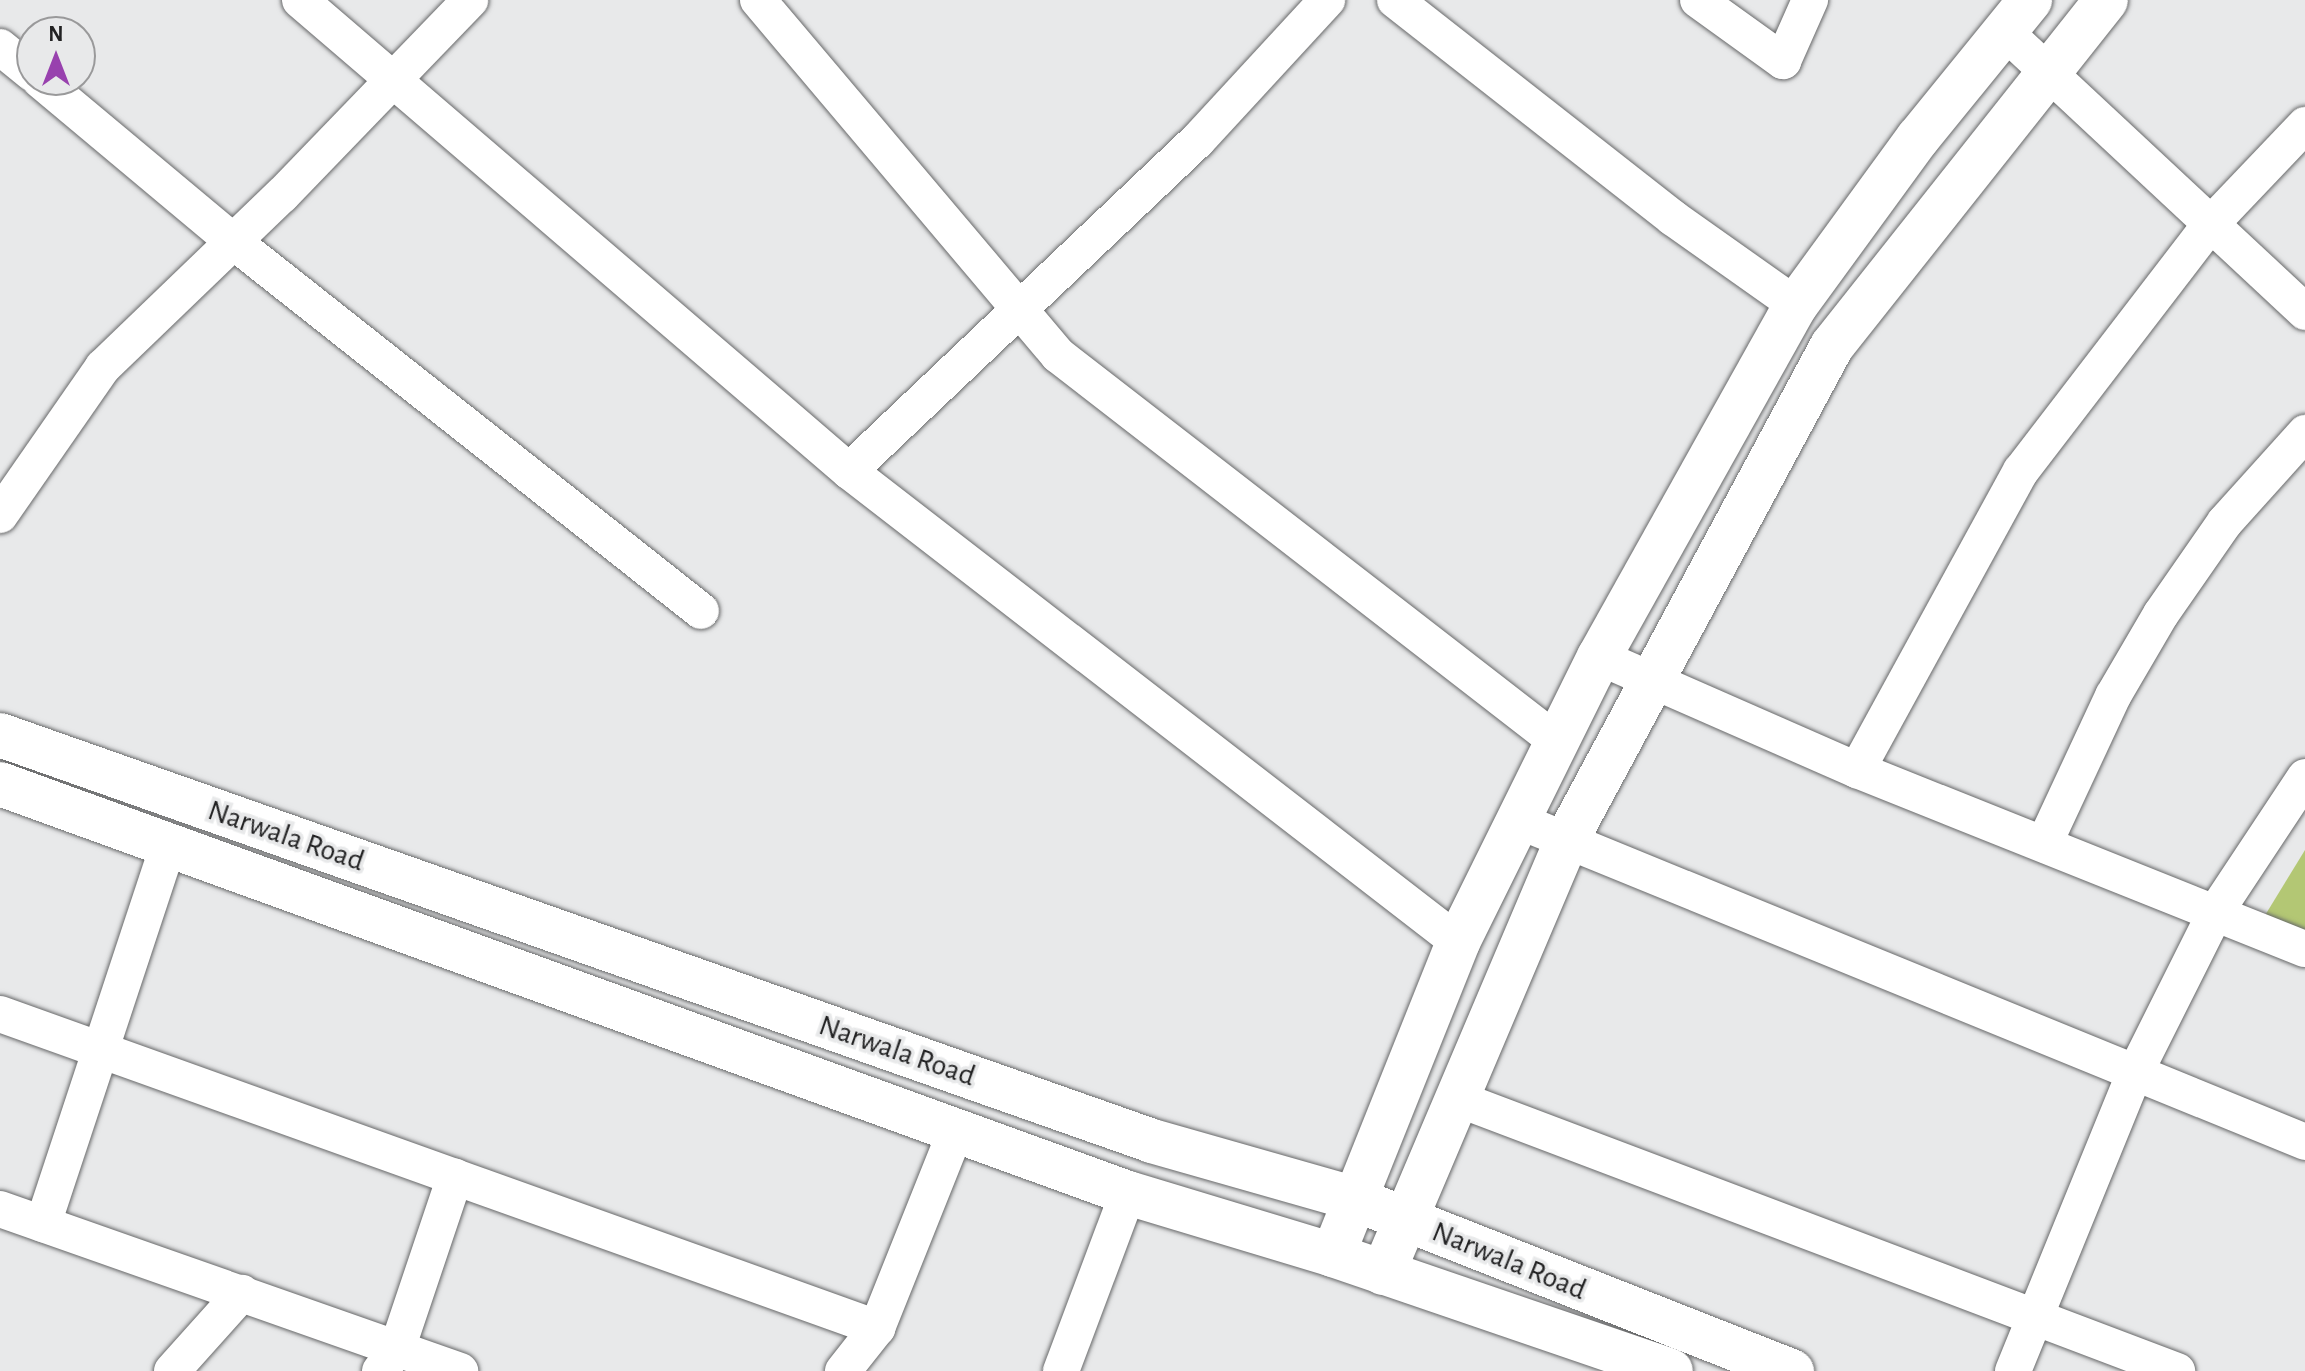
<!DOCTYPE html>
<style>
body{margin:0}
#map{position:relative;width:2305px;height:1371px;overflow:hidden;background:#e8e9ea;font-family:"Alegreya Sans",sans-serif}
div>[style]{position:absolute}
.green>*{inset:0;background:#b3c774}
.roads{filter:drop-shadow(0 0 2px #676869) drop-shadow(0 0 2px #676869)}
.street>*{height:36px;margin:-18px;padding:0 18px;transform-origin:18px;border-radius:18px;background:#fff}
.secondary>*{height:44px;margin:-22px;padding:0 22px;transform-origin:22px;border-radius:22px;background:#fff}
.primary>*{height:44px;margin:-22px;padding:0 22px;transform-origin:22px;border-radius:22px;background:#fff}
span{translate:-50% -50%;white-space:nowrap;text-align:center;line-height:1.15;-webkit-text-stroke:7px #e8e9ea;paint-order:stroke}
.street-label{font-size:30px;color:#222223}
.north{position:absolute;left:16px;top:16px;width:80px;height:80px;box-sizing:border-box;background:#e8e9ea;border:2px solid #99999a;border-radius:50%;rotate:0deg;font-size:22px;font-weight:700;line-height:32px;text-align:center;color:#222223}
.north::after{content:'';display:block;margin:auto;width:28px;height:36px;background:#9841ae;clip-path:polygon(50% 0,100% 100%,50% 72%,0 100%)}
</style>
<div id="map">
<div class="green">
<div style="clip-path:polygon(2305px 850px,2305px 934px,2264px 917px)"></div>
</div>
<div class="roads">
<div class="street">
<div style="left:300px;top:0;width:723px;rotate:40.63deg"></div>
<div style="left:849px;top:471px;width:770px;rotate:37.72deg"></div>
<div style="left:758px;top:0;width:465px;rotate:49.8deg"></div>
<div style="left:1058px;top:355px;width:629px;rotate:37.76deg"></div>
<div style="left:1395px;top:0;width:353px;rotate:38.1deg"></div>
<div style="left:1673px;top:218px;width:151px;rotate:35.3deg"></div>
<div style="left:1698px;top:0;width:105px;rotate:35.7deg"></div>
<div style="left:1783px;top:61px;width:67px;rotate:-66.1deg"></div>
<div style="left:2004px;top:31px;width:412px;rotate:43deg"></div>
<div style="left:0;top:47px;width:41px;rotate:39.1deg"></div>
<div style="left:40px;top:80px;width:253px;rotate:39.9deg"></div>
<div style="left:234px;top:242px;width:595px;rotate:38.31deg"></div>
<div style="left:849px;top:471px;width:480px;rotate:-43.5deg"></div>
<div style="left:1197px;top:141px;width:192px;rotate:-47.3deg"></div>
<div style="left:0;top:515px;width:180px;rotate:-55.2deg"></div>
<div style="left:103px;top:367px;width:248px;rotate:-43.9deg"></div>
<div style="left:282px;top:195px;width:271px;rotate:-46deg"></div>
<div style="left:1599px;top:657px;width:282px;rotate:23.7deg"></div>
<div style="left:1857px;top:770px;width:482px;rotate:21.8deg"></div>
<div style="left:1857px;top:770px;width:341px;rotate:-61.3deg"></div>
<div style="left:2021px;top:471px;width:307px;rotate:-52.5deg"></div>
<div style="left:2208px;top:227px;width:141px;rotate:-46.4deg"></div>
<div style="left:1519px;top:821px;width:849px;rotate:22.21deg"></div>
<div style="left:2044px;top:844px;width:163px;rotate:-65deg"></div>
<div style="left:2113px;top:696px;width:95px;rotate:-59.7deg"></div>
<div style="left:2161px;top:614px;width:112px;rotate:-55.2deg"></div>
<div style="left:2225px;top:522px;width:120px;rotate:-48deg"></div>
<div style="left:0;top:1014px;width:932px;rotate:19.7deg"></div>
<div style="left:877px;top:1328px;width:55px;rotate:128.3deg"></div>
<div style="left:1458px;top:1099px;width:769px;rotate:20.72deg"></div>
<div style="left:0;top:1209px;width:488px;rotate:19.4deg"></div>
<div style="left:43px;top:1224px;width:400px;rotate:-71.7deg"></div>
<div style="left:877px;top:1328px;width:213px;rotate:-68.2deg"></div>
<div style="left:172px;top:1371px;width:105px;rotate:-48.1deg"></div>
<div style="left:380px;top:1371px;width:28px;rotate:-52deg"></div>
<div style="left:397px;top:1349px;width:182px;rotate:-71.4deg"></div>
<div style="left:1061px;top:1371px;width:190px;rotate:-69.4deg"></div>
<div style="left:2013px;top:1371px;width:320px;rotate:-67.8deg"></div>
<div style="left:2134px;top:1075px;width:181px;rotate:-63.4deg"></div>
<div style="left:2215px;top:913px;width:163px;rotate:-56.5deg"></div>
</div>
<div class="secondary">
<div style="left:1333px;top:1255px;width:337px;rotate:-68.2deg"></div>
<div style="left:1458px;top:942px;width:318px;rotate:-63.7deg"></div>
<div style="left:1599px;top:657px;width:403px;rotate:-60.8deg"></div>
<div style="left:1796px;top:305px;width:207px;rotate:-53.9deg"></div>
<div style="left:1918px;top:138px;width:178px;rotate:-50.9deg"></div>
<div style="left:1383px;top:1273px;width:469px;rotate:-67deg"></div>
<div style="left:1566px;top:841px;width:562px;rotate:-61.75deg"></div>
<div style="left:1832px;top:346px;width:441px;rotate:-51.6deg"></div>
</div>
<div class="primary">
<div style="left:0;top:735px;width:1221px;rotate:19.41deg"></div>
<div style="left:1152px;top:1141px;width:208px;rotate:15.9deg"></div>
<div style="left:1352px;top:1198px;width:473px;rotate:21.5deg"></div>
<div style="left:0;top:784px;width:1200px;rotate:19.93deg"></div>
<div style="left:1128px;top:1193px;width:214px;rotate:16.8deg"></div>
<div style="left:1333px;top:1255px;width:357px;rotate:18.9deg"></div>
</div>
</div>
<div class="street-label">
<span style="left:286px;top:836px;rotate:19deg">Narwala Road</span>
<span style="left:897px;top:1051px;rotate:19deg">Narwala Road</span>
<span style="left:1509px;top:1261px;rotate:22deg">Narwala Road</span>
</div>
<div class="north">N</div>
</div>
